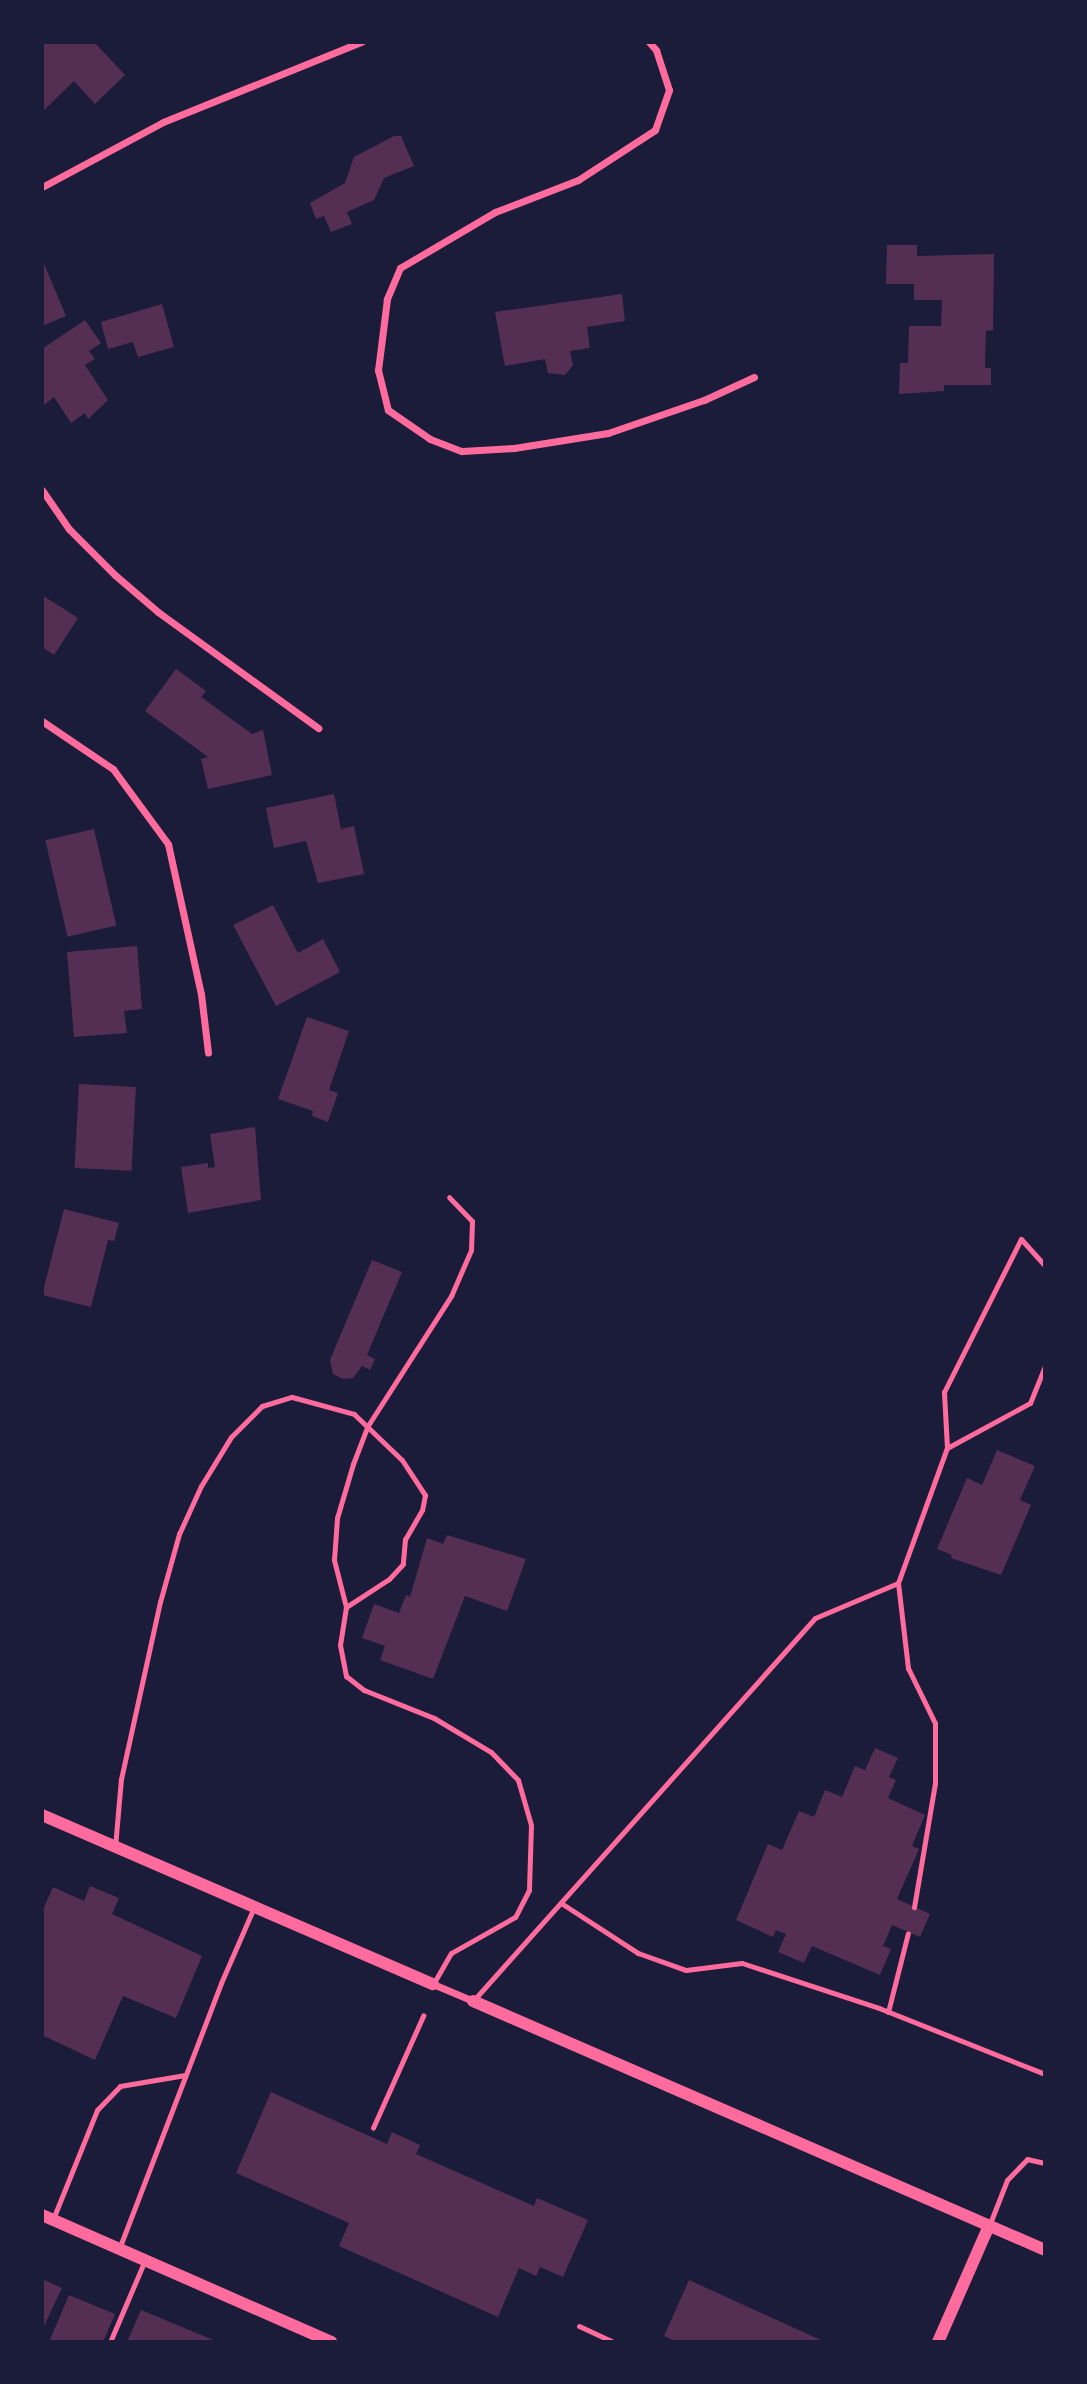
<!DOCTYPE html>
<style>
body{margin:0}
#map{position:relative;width:1087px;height:2384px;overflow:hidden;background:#1b1b3a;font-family:"Public Sans",sans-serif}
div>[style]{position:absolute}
.building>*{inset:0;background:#542f53;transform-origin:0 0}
.path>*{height:4.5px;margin:-2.25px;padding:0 2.25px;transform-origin:2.25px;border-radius:2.25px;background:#ff6b9d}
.service>*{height:5px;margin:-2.5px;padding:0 2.5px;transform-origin:2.5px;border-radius:2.5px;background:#ff6b9d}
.minor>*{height:7px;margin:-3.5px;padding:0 3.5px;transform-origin:3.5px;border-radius:3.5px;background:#ff6b9d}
.tertiary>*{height:12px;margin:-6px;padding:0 6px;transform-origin:6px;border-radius:6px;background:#ff6b9d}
span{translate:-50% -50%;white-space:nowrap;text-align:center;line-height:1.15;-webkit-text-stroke:6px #1b1b3a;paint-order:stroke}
.frame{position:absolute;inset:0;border:44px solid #1b1b3a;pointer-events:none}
</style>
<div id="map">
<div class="building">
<div style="clip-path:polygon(42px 42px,94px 42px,125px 75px,95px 104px,74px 81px,44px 110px)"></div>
<div style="clip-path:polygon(394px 136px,401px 136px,414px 166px,384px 178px,374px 200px,347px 212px,352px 224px,331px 232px,324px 216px,316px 219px,310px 203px,345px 183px,354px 157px)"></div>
<div style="clip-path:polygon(887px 245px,917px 245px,917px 256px,994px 254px,993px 330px,986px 331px,985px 368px,991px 368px,991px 385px,944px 385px,944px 391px,899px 394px,900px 363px,908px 363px,909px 326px,941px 326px,942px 300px,914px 300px,914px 284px,886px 284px)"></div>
<div style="clip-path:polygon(42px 259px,66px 316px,42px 326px)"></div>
<div style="clip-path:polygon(622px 294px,625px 321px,587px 327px,590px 348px,570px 351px,573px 365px,565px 375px,548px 373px,545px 359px,505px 366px,495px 312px)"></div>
<div style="clip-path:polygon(162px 304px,174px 347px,138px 357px,133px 342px,108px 349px,101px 322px)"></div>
<div style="clip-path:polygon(85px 320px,101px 343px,89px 351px,95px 359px,85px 365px,108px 400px,88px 419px,85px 413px,71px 423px,54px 397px,44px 405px,42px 401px,42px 349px)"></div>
<div style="clip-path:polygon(42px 595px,78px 618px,54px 655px,42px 647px)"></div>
<div style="clip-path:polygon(176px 669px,206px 691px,201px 697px,252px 734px,263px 730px,272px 775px,208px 789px,201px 759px,208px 757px,145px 711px)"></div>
<div style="clip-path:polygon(334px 794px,341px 829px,354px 826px,364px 874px,318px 883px,306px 841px,274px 848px,266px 808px)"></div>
<div style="left:94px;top:829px;width:99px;height:50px;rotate:77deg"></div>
<div style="clip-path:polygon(273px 905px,298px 953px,323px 939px,340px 972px,276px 1006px,233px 925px)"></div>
<div style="clip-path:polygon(137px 946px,142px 1009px,124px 1011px,127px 1033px,74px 1037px,67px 952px)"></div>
<div style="clip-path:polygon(307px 1017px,349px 1031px,329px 1090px,338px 1093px,328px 1122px,312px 1116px,313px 1111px,278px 1099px)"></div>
<div style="left:79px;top:1084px;width:57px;height:84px;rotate:3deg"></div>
<div style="clip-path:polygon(255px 1127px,261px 1200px,188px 1213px,181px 1167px,208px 1163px,208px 1168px,215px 1167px,210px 1134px)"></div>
<div style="clip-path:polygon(64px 1209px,119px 1223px,114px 1241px,108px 1240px,91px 1307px,42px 1295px)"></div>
<div style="clip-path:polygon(372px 1260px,402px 1272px,367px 1355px,375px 1359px,370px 1370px,362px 1366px,353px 1378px,343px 1379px,333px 1374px,330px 1360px)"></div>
<div style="clip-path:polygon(997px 1450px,1035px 1466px,1020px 1500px,1031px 1505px,1001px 1575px,951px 1558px,952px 1555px,937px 1549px,967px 1478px,982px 1485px)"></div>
<div style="clip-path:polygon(447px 1535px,526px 1559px,507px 1611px,465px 1596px,433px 1679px,380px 1660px,385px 1646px,362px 1638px,374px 1604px,399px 1613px,406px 1595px,410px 1597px,427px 1538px,443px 1544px)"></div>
<div style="clip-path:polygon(875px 1748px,898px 1758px,889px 1777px,896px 1780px,888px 1798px,925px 1815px,912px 1846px,919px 1849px,897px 1899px,930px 1914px,920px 1937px,892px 1925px,883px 1946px,891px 1949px,880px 1975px,812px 1946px,804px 1963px,778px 1952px,786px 1934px,776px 1930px,773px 1937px,736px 1920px,768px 1844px,782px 1850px,799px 1811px,814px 1817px,825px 1790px,842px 1797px,855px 1766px,865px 1770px)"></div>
<div style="clip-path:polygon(90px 1886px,119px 1898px,112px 1914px,202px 1956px,176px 2018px,123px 1996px,95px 2060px,42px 2035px,42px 1912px,53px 1887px,84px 1901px)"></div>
<div style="clip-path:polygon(271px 2092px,387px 2144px,392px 2132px,420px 2145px,416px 2154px,534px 2206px,537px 2198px,588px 2220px,563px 2277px,540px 2267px,536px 2276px,519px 2268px,498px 2317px,339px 2246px,349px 2223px,236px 2173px)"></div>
<div style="clip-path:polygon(42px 2279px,62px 2288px,42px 2330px)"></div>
<div style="clip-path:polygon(689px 2280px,825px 2342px,677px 2342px,664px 2336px)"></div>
<div style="clip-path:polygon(69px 2295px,115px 2314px,103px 2342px,49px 2342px)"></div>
<div style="clip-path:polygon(141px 2310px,218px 2342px,127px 2342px)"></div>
</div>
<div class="path">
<div style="left:373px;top:2128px;width:123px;rotate:-65.9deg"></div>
</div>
<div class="service">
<div style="left:947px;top:1448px;width:94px;rotate:-28.5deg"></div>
<div style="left:1030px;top:1403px;width:40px;rotate:-68deg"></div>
<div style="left:898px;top:1583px;width:86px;rotate:83.3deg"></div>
<div style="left:908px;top:1668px;width:61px;rotate:63.9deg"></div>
<div style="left:935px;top:1723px;width:60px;rotate:90deg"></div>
<div style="left:935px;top:1783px;width:126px;rotate:99.6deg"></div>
<div style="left:346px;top:1607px;width:49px;rotate:-104.3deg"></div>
<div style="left:334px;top:1560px;width:42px;rotate:-85.9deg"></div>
<div style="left:337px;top:1518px;width:56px;rotate:-73.5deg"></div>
<div style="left:353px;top:1464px;width:40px;rotate:-69deg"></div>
<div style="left:367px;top:1427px;width:156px;rotate:-57.3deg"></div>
<div style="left:451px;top:1296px;width:50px;rotate:-66.5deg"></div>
<div style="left:471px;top:1250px;width:29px;rotate:-88deg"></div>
<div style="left:472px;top:1221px;width:33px;rotate:-134deg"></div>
<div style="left:115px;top:1847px;width:68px;rotate:-85deg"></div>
<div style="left:121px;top:1779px;width:181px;rotate:-77.6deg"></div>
<div style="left:160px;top:1602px;width:71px;rotate:-74.4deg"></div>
<div style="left:179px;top:1534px;width:53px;rotate:-65.4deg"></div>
<div style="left:201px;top:1486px;width:57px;rotate:-58.5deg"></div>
<div style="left:231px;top:1437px;width:44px;rotate:-45deg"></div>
<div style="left:262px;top:1406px;width:31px;rotate:-17deg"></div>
<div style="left:292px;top:1397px;width:64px;rotate:15.3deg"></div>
<div style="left:354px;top:1414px;width:66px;rotate:43.8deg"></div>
<div style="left:402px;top:1460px;width:42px;rotate:56.7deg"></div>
<div style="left:425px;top:1495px;width:15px;rotate:101deg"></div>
<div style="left:422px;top:1510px;width:34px;rotate:120deg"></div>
<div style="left:405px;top:1539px;width:25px;rotate:95deg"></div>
<div style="left:403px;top:1564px;width:21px;rotate:133deg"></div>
<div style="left:389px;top:1579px;width:51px;rotate:146.9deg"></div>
<div style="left:346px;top:1607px;width:38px;rotate:99deg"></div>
<div style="left:340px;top:1645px;width:32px;rotate:79deg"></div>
<div style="left:346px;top:1676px;width:23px;rotate:38deg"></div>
<div style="left:364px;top:1690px;width:75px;rotate:21.8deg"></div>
<div style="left:434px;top:1718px;width:66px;rotate:30.8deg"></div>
<div style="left:491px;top:1752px;width:39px;rotate:46deg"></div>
<div style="left:518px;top:1780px;width:47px;rotate:73.9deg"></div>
<div style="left:531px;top:1825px;width:65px;rotate:91.8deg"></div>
<div style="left:529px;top:1890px;width:30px;rotate:117deg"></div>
<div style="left:515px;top:1917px;width:73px;rotate:150.6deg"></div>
<div style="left:451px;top:1953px;width:36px;rotate:120deg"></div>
<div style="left:561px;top:1903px;width:92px;rotate:33deg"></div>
<div style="left:638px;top:1953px;width:51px;rotate:19.5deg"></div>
<div style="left:686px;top:1970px;width:56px;rotate:-7.1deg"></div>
<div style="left:742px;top:1963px;width:144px;rotate:18.2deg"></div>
<div style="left:879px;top:2008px;width:179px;rotate:21.7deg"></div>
<div style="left:473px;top:2001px;width:513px;rotate:-48.24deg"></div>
<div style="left:815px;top:1618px;width:90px;rotate:-22.9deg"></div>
<div style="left:898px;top:1583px;width:144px;rotate:-70.1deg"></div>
<div style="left:947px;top:1448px;width:56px;rotate:-93.1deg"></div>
<div style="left:944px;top:1392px;width:171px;rotate:-63.3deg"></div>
<div style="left:1021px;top:1239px;width:36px;rotate:48deg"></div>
<div style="left:888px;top:2012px;width:81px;rotate:-75.8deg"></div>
<div style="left:53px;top:2219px;width:118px;rotate:-68deg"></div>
<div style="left:97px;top:2110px;width:33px;rotate:-46deg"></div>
<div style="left:120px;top:2086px;width:66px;rotate:-9.6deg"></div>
<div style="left:989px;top:2226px;width:49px;rotate:-68.6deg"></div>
<div style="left:1007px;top:2180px;width:29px;rotate:-46deg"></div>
<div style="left:1027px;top:2159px;width:18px;rotate:13deg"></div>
<div style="left:119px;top:2249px;width:285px;rotate:-69deg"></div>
<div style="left:221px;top:1983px;width:83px;rotate:-66.5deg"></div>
<div style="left:579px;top:2326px;width:38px;rotate:25deg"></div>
<div style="left:110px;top:2342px;width:89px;rotate:-66.9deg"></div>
</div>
<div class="minor">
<div style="left:649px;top:42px;width:11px;rotate:49deg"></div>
<div style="left:656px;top:50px;width:42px;rotate:72deg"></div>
<div style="left:669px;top:90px;width:42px;rotate:109.3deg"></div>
<div style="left:655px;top:130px;width:92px;rotate:147deg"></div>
<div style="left:578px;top:180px;width:89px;rotate:158.9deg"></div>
<div style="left:495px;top:212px;width:110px;rotate:149.5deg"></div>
<div style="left:400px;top:268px;width:34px;rotate:113deg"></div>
<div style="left:387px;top:299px;width:72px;rotate:97.2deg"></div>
<div style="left:378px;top:370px;width:41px;rotate:76deg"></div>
<div style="left:388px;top:410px;width:51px;rotate:34.6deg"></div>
<div style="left:430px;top:439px;width:34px;rotate:21deg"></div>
<div style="left:462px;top:451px;width:52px;rotate:-3.3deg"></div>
<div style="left:514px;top:448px;width:95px;rotate:-9.1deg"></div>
<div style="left:608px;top:433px;width:102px;rotate:-19deg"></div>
<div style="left:704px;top:400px;width:55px;rotate:-24.7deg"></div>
<div style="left:42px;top:187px;width:137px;rotate:-28.2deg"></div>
<div style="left:163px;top:122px;width:214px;rotate:-22deg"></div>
<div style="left:42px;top:490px;width:47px;rotate:55.3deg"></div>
<div style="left:69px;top:529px;width:65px;rotate:45deg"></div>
<div style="left:115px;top:575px;width:57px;rotate:40.7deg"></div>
<div style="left:158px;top:612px;width:198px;rotate:35.9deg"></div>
<div style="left:42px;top:721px;width:86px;rotate:34.1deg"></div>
<div style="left:113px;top:769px;width:93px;rotate:53.7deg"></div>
<div style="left:168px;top:844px;width:154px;rotate:77.6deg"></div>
<div style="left:201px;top:994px;width:59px;rotate:83.2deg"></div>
<div style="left:433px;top:1984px;width:43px;rotate:23deg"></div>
</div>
<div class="tertiary">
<div style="left:42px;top:1815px;width:426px;rotate:23.4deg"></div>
<div style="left:473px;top:2001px;width:624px;rotate:23.52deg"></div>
<div style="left:42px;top:2215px;width:316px;rotate:23.7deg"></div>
<div style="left:938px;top:2342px;width:127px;rotate:-66.3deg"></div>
</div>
<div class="frame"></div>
</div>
